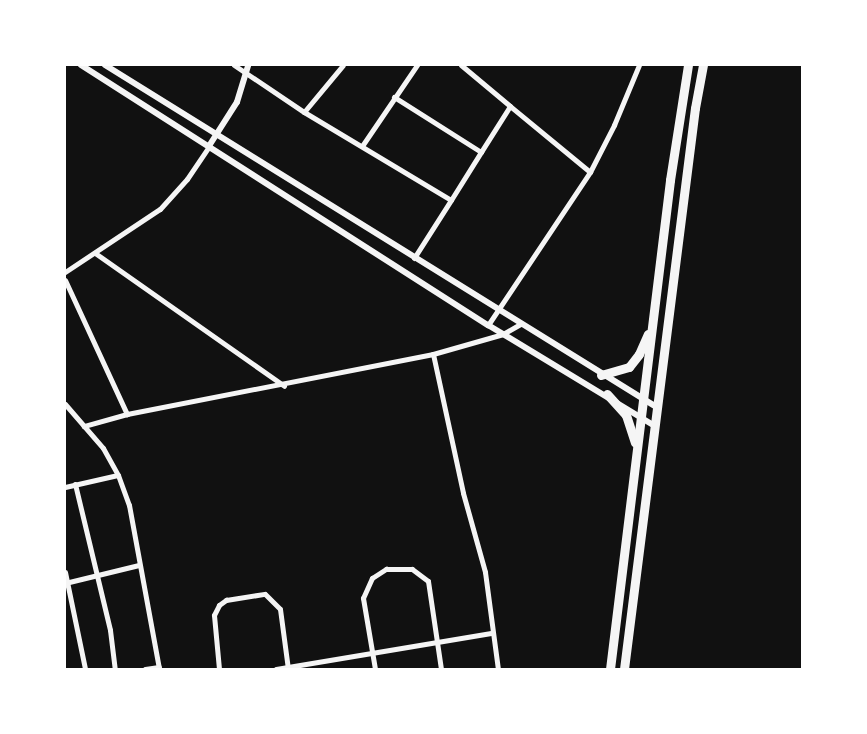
<!DOCTYPE html>
<style>
body{margin:0}
#map{position:relative;width:867px;height:734px;overflow:hidden;background:#111;font-family:"Public Sans",sans-serif}
div>[style]{position:absolute}
.minor>*{height:5px;margin:-2.5px;padding:0 2.5px;transform-origin:2.5px;border-radius:2.5px;background:#f5f5f5}
.tertiary>*{height:6px;margin:-3px;padding:0 3px;transform-origin:3px;border-radius:3px;background:#f5f5f5}
.trunk>*{height:9px;margin:-4.5px;padding:0 4.5px;transform-origin:4.5px;border-radius:4.5px;background:#f5f5f5}
span{translate:-50% -50%;white-space:nowrap;text-align:center;line-height:1.15;-webkit-text-stroke:7px #fff;paint-order:stroke}
.frame{position:absolute;inset:0;border:66px solid #fff;pointer-events:none}
</style>
<div id="map">
<div class="minor">
<div style="left:234px;top:65px;width:84px;rotate:33.9deg"></div>
<div style="left:304px;top:112px;width:171px;rotate:30.9deg"></div>
<div style="left:451px;top:200px;width:57px;rotate:-58deg"></div>
<div style="left:481px;top:152px;width:103px;rotate:-147.7deg"></div>
<div style="left:461px;top:65px;width:64px;rotate:39.9deg"></div>
<div style="left:510px;top:106px;width:54px;rotate:122.2deg"></div>
<div style="left:304px;top:112px;width:61px;rotate:-50.3deg"></div>
<div style="left:362px;top:146px;width:98px;rotate:-55.8deg"></div>
<div style="left:590px;top:172px;width:53px;rotate:-62.9deg"></div>
<div style="left:614px;top:125px;width:65px;rotate:-67.4deg"></div>
<div style="left:95px;top:253px;width:231px;rotate:35.1deg"></div>
<div style="left:414px;top:258px;width:69px;rotate:-57.5deg"></div>
<div style="left:65px;top:272px;width:114px;rotate:-33.6deg"></div>
<div style="left:160px;top:209px;width:40px;rotate:-48deg"></div>
<div style="left:187px;top:179px;width:40px;rotate:-56deg"></div>
<div style="left:65px;top:280px;width:148px;rotate:65.2deg"></div>
<div style="left:127px;top:414px;width:45px;rotate:164.4deg"></div>
<div style="left:488px;top:325px;width:184px;rotate:-56.3deg"></div>
<div style="left:590px;top:172px;width:104px;rotate:-140.5deg"></div>
<div style="left:433px;top:354px;width:142px;rotate:77.8deg"></div>
<div style="left:463px;top:493px;width:82px;rotate:74.4deg"></div>
<div style="left:485px;top:572px;width:98px;rotate:82.4deg"></div>
<div style="left:65px;top:404px;width:58px;rotate:49.2deg"></div>
<div style="left:103px;top:448px;width:31px;rotate:61deg"></div>
<div style="left:118px;top:475px;width:32px;rotate:70deg"></div>
<div style="left:129px;top:505px;width:167px;rotate:79.6deg"></div>
<div style="left:127px;top:414px;width:312px;rotate:-11.1deg"></div>
<div style="left:433px;top:354px;width:73px;rotate:-15.9deg"></div>
<div style="left:503px;top:334px;width:20px;rotate:-30deg"></div>
<div style="left:75px;top:484px;width:150px;rotate:76.5deg"></div>
<div style="left:110px;top:630px;width:39px;rotate:83deg"></div>
<div style="left:65px;top:487px;width:54px;rotate:-12.8deg"></div>
<div style="left:65px;top:572px;width:99px;rotate:78.3deg"></div>
<div style="left:65px;top:583px;width:76px;rotate:-13.7deg"></div>
<div style="left:145px;top:669px;width:14px;rotate:-8deg"></div>
<div style="left:219px;top:669px;width:54px;rotate:-95.3deg"></div>
<div style="left:214px;top:615px;width:11px;rotate:-63deg"></div>
<div style="left:219px;top:605px;width:9px;rotate:-36deg"></div>
<div style="left:226px;top:600px;width:39px;rotate:-9deg"></div>
<div style="left:265px;top:594px;width:21px;rotate:45deg"></div>
<div style="left:280px;top:609px;width:61px;rotate:82.4deg"></div>
<div style="left:276px;top:669px;width:218px;rotate:-9.5deg"></div>
<div style="left:375px;top:669px;width:72px;rotate:-99.6deg"></div>
<div style="left:363px;top:598px;width:22px;rotate:-66deg"></div>
<div style="left:372px;top:578px;width:17px;rotate:-33deg"></div>
<div style="left:386px;top:569px;width:26px"></div>
<div style="left:412px;top:569px;width:20px;rotate:37deg"></div>
<div style="left:428px;top:581px;width:89px;rotate:81.6deg"></div>
</div>
<div class="tertiary">
<div style="left:81px;top:65px;width:483px;rotate:32.6deg"></div>
<div style="left:488px;top:325px;width:195px;rotate:31.2deg"></div>
<div style="left:105px;top:65px;width:651px;rotate:31.81deg"></div>
<div style="left:209px;top:146px;width:52px;rotate:-57.5deg"></div>
<div style="left:237px;top:102px;width:39px;rotate:-73deg"></div>
</div>
<div class="trunk">
<div style="left:601px;top:375px;width:29px;rotate:-16deg"></div>
<div style="left:629px;top:367px;width:16px;rotate:-52deg"></div>
<div style="left:639px;top:354px;width:22px;rotate:-66deg"></div>
<div style="left:607px;top:394px;width:28px;rotate:48deg"></div>
<div style="left:626px;top:415px;width:29px;rotate:72deg"></div>
<div style="left:610px;top:669px;width:493px;rotate:-83deg"></div>
<div style="left:670px;top:180px;width:116px;rotate:-81.1deg"></div>
<div style="left:624px;top:669px;width:565px;rotate:-82.79deg"></div>
<div style="left:695px;top:108px;width:44px;rotate:-79.5deg"></div>
</div>
<div class="frame"></div>
</div>
